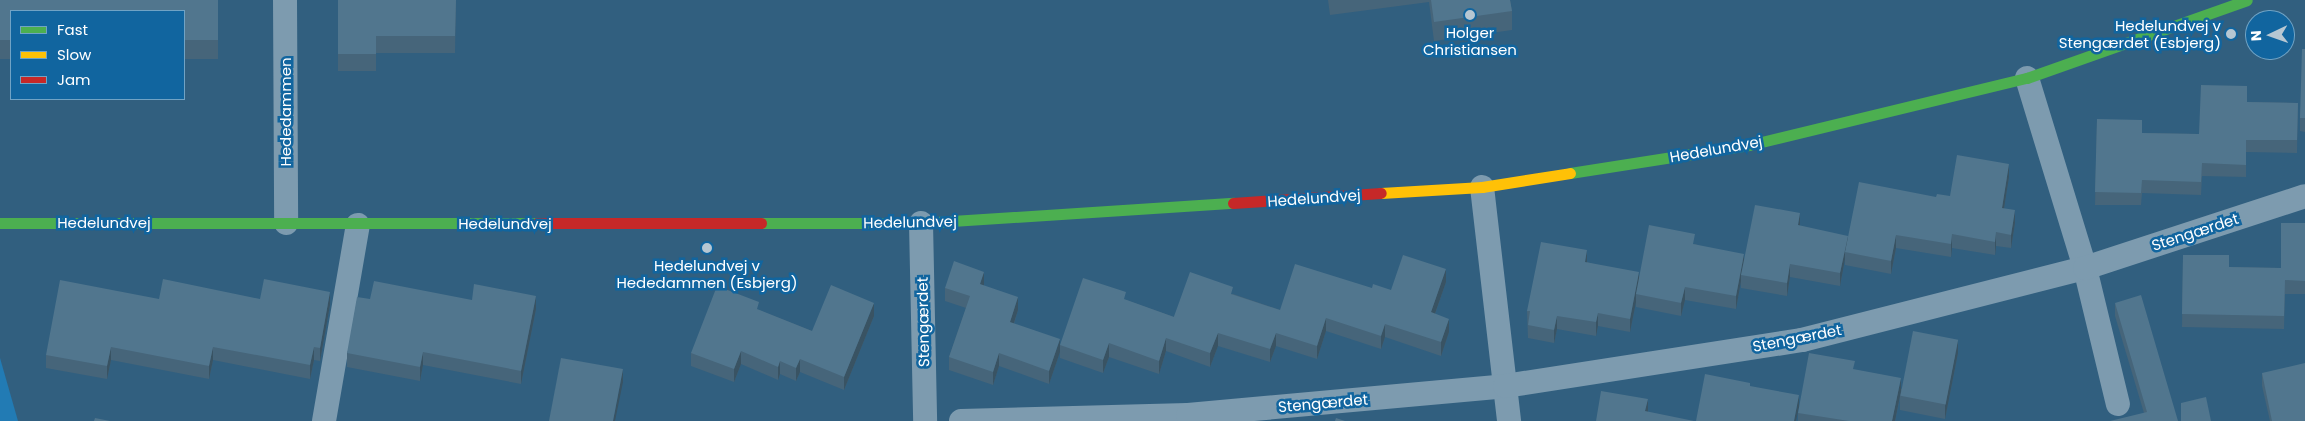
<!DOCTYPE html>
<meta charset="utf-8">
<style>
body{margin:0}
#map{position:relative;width:2305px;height:421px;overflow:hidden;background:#315f7f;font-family:Poppins,sans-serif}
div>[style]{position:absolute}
.green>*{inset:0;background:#227bb4}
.street>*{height:24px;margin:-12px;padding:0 12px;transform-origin:12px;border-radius:12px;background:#7d9baf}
.fast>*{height:11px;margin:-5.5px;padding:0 5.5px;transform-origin:5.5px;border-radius:5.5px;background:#4caf50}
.slow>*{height:11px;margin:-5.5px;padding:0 5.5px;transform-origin:5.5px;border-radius:5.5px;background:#ffc107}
.jam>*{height:11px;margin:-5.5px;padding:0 5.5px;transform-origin:5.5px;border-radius:5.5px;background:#c62828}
.wall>*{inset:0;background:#46657a}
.shaded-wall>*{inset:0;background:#395363}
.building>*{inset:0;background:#51768e;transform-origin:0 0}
.dots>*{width:14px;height:14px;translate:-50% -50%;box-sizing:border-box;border:2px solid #11659f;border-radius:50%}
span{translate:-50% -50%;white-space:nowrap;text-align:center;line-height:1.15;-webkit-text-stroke:5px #11659f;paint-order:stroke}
.poi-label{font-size:15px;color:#fff}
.right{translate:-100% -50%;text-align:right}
.street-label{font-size:15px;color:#fff}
.legend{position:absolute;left:10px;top:10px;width:175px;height:90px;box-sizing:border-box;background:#11659f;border:1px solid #70a3c5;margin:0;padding:6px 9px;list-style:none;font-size:15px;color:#fff}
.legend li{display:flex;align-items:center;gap:10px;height:25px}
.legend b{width:25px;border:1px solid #70a3c5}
.north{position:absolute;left:2245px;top:10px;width:50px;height:50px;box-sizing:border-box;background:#11659f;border:1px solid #70a3c5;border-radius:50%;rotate:267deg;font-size:14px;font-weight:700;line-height:20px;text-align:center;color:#fff}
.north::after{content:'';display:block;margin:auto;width:18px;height:22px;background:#b7c7d2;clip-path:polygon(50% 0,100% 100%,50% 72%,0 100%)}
</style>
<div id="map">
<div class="green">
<div style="clip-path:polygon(0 358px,18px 421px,0 421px)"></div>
</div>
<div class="street">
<div style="left:285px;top:0;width:223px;rotate:89.7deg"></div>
<div style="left:2027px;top:78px;width:199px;rotate:73deg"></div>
<div style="left:2085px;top:268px;width:140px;rotate:76.4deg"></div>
<div style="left:1482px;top:187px;width:236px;rotate:83.4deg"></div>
<div style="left:921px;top:223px;width:198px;rotate:88.8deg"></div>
<div style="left:324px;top:421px;width:199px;rotate:-80.2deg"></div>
<div style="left:961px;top:421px;width:227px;rotate:-1.5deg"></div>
<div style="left:1188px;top:415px;width:318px;rotate:-5.2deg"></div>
<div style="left:1505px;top:386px;width:301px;rotate:-8.8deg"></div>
<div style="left:1802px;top:340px;width:292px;rotate:-14.3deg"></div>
<div style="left:2085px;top:268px;width:231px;rotate:-18.1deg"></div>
</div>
<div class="fast">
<div style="left:1570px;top:173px;width:181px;rotate:-8.9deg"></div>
<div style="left:1749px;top:145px;width:286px;rotate:-13.6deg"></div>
<div style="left:2027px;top:78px;width:233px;rotate:-19.5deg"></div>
<div style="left:0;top:223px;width:537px"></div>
<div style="left:761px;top:223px;width:160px"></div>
<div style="left:921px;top:223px;width:313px;rotate:-3.7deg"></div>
</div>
<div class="slow">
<div style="left:1381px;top:193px;width:101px;rotate:-3.4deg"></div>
<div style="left:1482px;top:187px;width:89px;rotate:-9deg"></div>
</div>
<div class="jam">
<div style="left:1233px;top:203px;width:148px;rotate:-3.9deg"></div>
<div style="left:537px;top:223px;width:224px"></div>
</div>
<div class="wall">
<div style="clip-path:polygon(0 0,218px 0,218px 59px,184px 59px,184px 11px,11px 11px,11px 59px,0 59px)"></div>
<div style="clip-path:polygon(338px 0,456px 0,455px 53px,376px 53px,376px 71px,338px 71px)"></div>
<div style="clip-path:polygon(1328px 0,1510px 0,1512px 11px,1512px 30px,1434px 41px,1429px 2px,1330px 15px)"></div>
<div style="clip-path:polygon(2305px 49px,2305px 132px,2300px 131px,2300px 118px)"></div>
<div style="clip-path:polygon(2247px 102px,2298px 103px,2297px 153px,2246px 152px,2246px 177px,2202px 176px,2201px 195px,2142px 193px,2141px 205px,2095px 205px,2097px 119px,2142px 133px,2199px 134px)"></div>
<div style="clip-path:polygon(2009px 177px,2004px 208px,2015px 223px,2011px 248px,1996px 246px,1995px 255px,1952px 248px,1951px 257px,1896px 248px,1891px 274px,1845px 265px,1845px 259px,1840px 286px,1790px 277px,1787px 296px,1741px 288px,1741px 281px,1736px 309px,1685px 300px,1681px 316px,1636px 307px,1636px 302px,1630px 332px,1598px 326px,1596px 336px,1557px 329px,1554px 343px,1528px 338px,1527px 311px,1587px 262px,1639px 277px,1695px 244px,1744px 261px,1800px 226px,1848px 241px,1936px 197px,1950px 196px)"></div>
<div style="clip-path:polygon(2305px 223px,2305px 294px,2285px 294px,2284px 329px,2182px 327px,2183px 255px,2229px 267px,2281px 268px)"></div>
<div style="clip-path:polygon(1446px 282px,1435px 314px,1449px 332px,1441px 356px,1385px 337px,1381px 349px,1326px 331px,1317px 359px,1276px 346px,1270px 362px,1218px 346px,1210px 367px,1166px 351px,1159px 374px,1109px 357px,1103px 373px,1060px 358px,1060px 345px,1126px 300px,1174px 317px,1233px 294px,1280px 310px,1372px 288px,1391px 290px)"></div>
<div style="clip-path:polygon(983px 286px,1018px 310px,1014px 324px,1060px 352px,1049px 384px,999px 366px,993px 385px,949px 370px,949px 357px,966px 308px,945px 301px,945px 288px)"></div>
<div style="clip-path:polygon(159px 299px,260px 299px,330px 305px,320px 361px,314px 360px,310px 379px,213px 360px,209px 379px,111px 360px,107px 379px,46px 368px,46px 355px)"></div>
<div style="clip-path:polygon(370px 299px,472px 300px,536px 309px,521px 384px,423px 365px,420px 381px,347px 367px,347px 353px)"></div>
<div style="clip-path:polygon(2115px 303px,2178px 421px,2144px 413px,2115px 316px)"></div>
<div style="clip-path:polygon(759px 310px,812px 331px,874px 316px,844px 390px,800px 372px,796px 381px,780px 374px,778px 380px,741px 364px,734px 382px,691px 366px,691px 353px)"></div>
<div style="clip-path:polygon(1958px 353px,1945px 419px,1900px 410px,1900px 398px,1895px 421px,1798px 421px,1798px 413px,1901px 389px)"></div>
<div style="clip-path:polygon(2262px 373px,2305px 421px,2270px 421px,2262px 386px)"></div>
</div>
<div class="shaded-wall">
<div style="clip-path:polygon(2009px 164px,2009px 177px,2002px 221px,2002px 208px)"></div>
<div style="clip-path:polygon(2015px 210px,2015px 223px,2011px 248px,2011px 235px)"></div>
<div style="clip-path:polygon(1800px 213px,1800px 226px,1798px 225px)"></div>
<div style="clip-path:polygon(1996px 232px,1996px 246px,1995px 255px,1995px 242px)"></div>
<div style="clip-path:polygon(1952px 234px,1952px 248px,1951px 257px,1951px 244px)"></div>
<div style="clip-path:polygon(1896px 235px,1896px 248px,1891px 274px,1891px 261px)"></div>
<div style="clip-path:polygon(1848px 236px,1848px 249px,1845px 252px,1845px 259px,1840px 286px,1840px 273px)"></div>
<div style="clip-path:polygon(1587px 250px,1587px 263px,1585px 262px)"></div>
<div style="clip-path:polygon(1744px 254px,1744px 267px,1741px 275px,1741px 281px,1736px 309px,1736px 296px)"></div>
<div style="clip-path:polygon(1790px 264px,1790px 277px,1787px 296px,1787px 283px)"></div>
<div style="clip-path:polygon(1446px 269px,1446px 282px,1431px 325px,1431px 312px)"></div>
<div style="clip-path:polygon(984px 272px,984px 285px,980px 297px,980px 284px)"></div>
<div style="clip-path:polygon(1639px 272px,1639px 285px,1636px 294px,1636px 302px,1630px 332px,1630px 319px)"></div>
<div style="clip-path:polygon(1685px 287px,1685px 300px,1681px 316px,1681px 303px)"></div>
<div style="clip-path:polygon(330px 292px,330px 305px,320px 361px,320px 348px)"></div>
<div style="clip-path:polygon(536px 296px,536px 309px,521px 384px,521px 371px)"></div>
<div style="clip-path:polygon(1018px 297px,1018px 310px,1010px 335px,1010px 322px)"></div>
<div style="clip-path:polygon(874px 303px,874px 316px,844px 390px,844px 377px)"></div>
<div style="clip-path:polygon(1598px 313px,1598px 326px,1596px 336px,1596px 322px)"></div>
<div style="clip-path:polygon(1557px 316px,1557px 329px,1554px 343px,1554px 330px)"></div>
<div style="clip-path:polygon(1326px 318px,1326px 331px,1317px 359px,1317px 346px)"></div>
<div style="clip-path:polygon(1449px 319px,1449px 332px,1441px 356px,1441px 342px)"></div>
<div style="clip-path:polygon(1385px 324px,1385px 337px,1381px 349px,1381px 336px)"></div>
<div style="clip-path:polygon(1218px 333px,1218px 346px,1210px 367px,1210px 353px)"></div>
<div style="clip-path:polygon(1276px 333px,1276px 346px,1270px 362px,1270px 349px)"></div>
<div style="clip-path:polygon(1166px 338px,1166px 351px,1159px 374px,1159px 361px)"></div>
<div style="clip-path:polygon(1060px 339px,1060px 352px,1049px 384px,1049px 371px)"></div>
<div style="clip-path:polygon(1958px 340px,1958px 353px,1945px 419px,1945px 406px)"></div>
<div style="clip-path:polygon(1109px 343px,1109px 357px,1103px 373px,1103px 360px)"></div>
<div style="clip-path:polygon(111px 347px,111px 360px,107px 379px,107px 366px)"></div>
<div style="clip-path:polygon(213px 347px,213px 360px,209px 379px,209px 366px)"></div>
<div style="clip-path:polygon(314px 347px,314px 360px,310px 379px,310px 365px)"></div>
<div style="clip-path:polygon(741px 351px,741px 364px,734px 382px,734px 369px)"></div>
<div style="clip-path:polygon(423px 352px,423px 365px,420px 381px,420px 367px)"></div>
<div style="clip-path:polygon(999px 353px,999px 366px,993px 385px,993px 372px)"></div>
<div style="clip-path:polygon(800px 359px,800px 372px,796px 381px,796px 368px)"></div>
<div style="clip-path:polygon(780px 361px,780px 374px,778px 380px,778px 367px)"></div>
<div style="clip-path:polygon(623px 369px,623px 382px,615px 421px,613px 421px)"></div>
<div style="clip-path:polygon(1901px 378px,1901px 391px,1895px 421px,1892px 421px)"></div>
<div style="clip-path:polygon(1799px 395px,1799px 407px,1796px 421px,1794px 421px)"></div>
<div style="clip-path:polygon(1648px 399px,1648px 411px,1646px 421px,1645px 411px)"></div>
</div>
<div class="building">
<div style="clip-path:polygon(0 0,218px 0,218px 40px,184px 40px,184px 11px,11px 11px,11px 40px,0 40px)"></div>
<div style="clip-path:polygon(338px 0,456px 0,455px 36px,376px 36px,376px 54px,338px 54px)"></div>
<div style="clip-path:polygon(1431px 0,1510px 0,1512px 11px,1434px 22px)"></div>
<div style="clip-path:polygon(2302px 49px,2305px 49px,2305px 118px,2300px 118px)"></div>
<div style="clip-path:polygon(2201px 85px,2247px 86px,2247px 102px,2298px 103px,2297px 140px,2246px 140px,2246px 165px,2202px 163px,2201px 182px,2142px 180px,2141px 193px,2095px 192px,2097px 119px,2142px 120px,2142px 133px,2199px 134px)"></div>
<div style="clip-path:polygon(1957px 155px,2009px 164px,2002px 208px,2015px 210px,2011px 235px,1996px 232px,1995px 242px,1952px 234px,1951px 244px,1896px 235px,1891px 261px,1845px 252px,1859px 182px,1936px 197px,1937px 194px,1950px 196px)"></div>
<div style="clip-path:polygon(1755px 205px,1800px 213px,1798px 225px,1848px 236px,1840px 273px,1790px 264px,1787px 283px,1741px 275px)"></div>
<div style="clip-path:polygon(2281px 223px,2305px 223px,2305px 281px,2285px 280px,2284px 316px,2182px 314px,2183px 255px,2229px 255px,2229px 267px,2281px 268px)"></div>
<div style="clip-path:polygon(1649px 225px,1695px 234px,1693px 244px,1744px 254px,1736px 296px,1685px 287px,1681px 303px,1636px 294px)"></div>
<div style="clip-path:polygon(1541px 242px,1587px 250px,1585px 262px,1639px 272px,1630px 319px,1598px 313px,1596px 322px,1557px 316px,1554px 330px,1528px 325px,1530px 311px,1527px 311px)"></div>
<div style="clip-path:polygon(1403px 255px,1446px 269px,1431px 312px,1449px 319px,1441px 342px,1385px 324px,1381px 336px,1326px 318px,1317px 346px,1276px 333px,1270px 349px,1218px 333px,1210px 353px,1166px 338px,1159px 361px,1109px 343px,1103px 360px,1060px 345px,1083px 278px,1126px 292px,1124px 299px,1174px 317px,1172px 322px,1190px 272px,1233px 287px,1231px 294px,1280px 310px,1295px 264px,1372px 288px,1373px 284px,1391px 290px)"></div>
<div style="clip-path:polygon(954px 261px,984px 272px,980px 284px,1018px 297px,1010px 322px,1060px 339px,1049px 371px,999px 353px,993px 372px,949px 357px,970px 296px,945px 288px)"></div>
<div style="clip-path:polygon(163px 279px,260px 299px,264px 279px,330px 292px,320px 348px,314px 347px,310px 365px,213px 347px,209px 366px,111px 347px,107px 366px,46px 355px,60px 280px,159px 299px)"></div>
<div style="clip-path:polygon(374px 281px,472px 300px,474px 284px,536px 296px,521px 371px,423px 352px,420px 367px,347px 353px,357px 297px,370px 299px)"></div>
<div style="clip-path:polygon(831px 285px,874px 303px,844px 377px,800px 359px,796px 368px,780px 361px,778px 367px,741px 351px,734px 369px,691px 353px,717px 286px,759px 302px,757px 309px,812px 331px)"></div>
<div style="clip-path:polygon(2141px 295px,2178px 421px,2110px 421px,2147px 412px,2115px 303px)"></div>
<div style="left:1913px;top:331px;width:46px;height:66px;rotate:11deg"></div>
<div style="clip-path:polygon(1809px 353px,1855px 361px,1853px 369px,1901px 378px,1892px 421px,1849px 421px,1798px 413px)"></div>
<div style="clip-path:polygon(561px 358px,623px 369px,613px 421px,549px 421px)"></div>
<div style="clip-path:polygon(2305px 363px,2305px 421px,2272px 421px,2262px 373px)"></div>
<div style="clip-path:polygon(1705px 374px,1750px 383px,1750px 386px,1799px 395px,1794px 421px,1696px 421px)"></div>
<div style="clip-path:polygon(1601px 391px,1648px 399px,1645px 411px,1694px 421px,1596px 421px)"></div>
<div style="clip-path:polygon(2206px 397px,2211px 421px,2181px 421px,2181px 403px)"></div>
<div style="clip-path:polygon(95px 418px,110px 421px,94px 421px)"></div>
<div style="clip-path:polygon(1336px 418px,1345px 421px,1335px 421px)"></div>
</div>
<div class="dots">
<div style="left:1470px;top:15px;background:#b7c7d2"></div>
<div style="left:2231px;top:34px;background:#b7c7d2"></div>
<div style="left:707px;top:248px;background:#b7c7d2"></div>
</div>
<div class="poi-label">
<span class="right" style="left:2221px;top:34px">Hedelundvej v<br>Stengærdet (Esbjerg)</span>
<span style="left:1470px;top:41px">Holger<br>Christiansen</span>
<span style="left:707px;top:274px">Hedelundvej v<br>Hededammen (Esbjerg)</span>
</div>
<div class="street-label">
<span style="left:286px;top:112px;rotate:-90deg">Hededammen</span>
<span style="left:1716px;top:149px;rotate:-10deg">Hedelundvej</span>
<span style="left:1314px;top:198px;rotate:-4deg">Hedelundvej</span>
<span style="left:910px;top:222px;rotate:-1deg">Hedelundvej</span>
<span style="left:104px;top:223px">Hedelundvej</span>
<span style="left:505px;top:224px">Hedelundvej</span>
<span style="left:2195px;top:232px;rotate:-18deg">Stengærdet</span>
<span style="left:923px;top:322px;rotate:-91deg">Stengærdet</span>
<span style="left:1797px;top:338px;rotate:-11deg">Stengærdet</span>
<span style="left:1323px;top:403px;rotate:-5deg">Stengærdet</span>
</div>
<ul class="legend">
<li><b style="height:6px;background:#4caf50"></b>Fast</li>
<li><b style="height:6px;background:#ffc107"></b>Slow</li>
<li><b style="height:6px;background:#c62828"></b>Jam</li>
</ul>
<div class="north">N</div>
</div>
